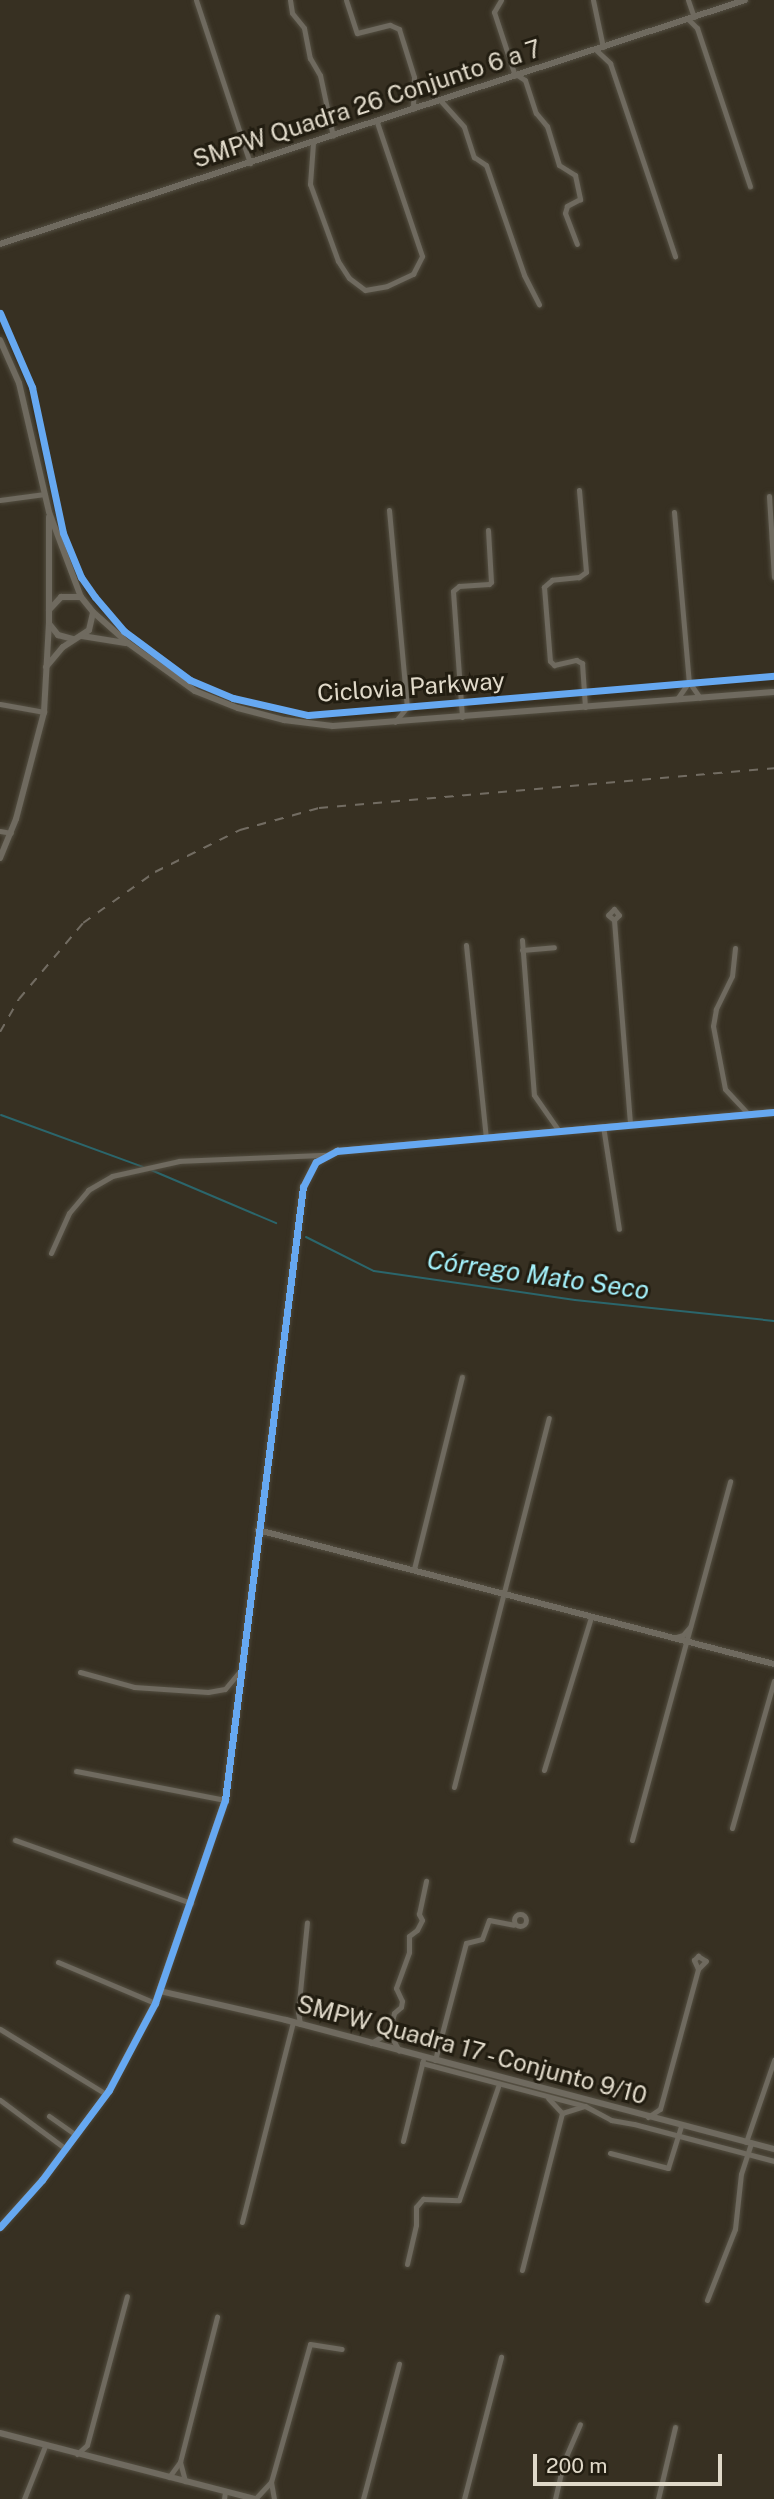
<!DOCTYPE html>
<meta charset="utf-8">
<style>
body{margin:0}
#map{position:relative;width:774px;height:2499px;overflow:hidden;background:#373022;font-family:"Public Sans",sans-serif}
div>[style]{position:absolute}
.stream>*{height:2px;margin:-1px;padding:0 1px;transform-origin:1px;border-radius:1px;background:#2b666c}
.roads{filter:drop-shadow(0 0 2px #534e41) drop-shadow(0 0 2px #534e41)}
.minor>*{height:5px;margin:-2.5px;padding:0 2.5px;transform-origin:2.5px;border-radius:2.5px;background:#6f6a5f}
.minor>.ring{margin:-2.5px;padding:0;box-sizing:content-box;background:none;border:5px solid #6f6a5f;border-radius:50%}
.tertiary>*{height:6px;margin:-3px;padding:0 3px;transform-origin:3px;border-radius:3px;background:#6f6a5f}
.rail>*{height:2px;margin-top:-1px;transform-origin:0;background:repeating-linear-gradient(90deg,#726c62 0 9px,transparent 0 18px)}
.cycleway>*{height:7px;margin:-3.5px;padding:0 3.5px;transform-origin:3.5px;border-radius:3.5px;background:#66a8f1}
span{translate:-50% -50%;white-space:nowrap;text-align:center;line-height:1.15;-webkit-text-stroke:6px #221d11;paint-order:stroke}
.street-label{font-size:24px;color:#e0d9c9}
.water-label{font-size:26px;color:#a4f1fb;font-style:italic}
.scale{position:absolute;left:533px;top:2454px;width:189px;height:32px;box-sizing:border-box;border:4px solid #e0d9c9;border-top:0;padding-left:9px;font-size:21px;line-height:24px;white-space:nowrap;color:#e0d9c9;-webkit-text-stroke:5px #221d11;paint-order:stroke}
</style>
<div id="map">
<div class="stream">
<div style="left:1px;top:1115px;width:151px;rotate:20.1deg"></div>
<div style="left:151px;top:1170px;width:136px;rotate:23deg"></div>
<div style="left:306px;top:1237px;width:76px;rotate:26.6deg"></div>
<div style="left:374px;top:1271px;width:203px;rotate:8.2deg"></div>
<div style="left:575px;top:1300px;width:200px;rotate:6deg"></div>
</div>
<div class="roads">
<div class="minor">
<div style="left:196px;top:0;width:172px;rotate:71.7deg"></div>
<div style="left:290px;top:0;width:13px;rotate:81deg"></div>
<div style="left:292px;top:13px;width:19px;rotate:51deg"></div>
<div style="left:304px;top:28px;width:31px;rotate:79deg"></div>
<div style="left:310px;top:58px;width:20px;rotate:60deg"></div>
<div style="left:320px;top:75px;width:62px;rotate:78deg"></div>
<div style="left:346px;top:0;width:35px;rotate:72deg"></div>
<div style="left:357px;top:33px;width:34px;rotate:-14deg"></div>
<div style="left:390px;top:25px;width:10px;rotate:24deg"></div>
<div style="left:399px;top:29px;width:50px;rotate:72.6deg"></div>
<div style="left:414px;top:77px;width:32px;rotate:92deg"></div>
<div style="left:501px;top:0;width:14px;rotate:120deg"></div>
<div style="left:494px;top:12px;width:67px;rotate:71.8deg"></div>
<div style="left:593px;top:0;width:48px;rotate:78deg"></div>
<div style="left:688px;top:0;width:18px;rotate:71deg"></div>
<div style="left:688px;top:19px;width:13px;rotate:45deg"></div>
<div style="left:697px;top:28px;width:167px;rotate:71.5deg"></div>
<div style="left:595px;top:49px;width:21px;rotate:43deg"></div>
<div style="left:610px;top:63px;width:204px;rotate:71.4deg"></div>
<div style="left:517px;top:75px;width:9px;rotate:32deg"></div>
<div style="left:525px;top:80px;width:35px;rotate:72deg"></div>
<div style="left:536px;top:113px;width:17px;rotate:50deg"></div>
<div style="left:547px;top:126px;width:41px;rotate:72.9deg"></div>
<div style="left:559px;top:165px;width:19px;rotate:32deg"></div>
<div style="left:575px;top:175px;width:25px;rotate:78deg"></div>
<div style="left:580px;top:199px;width:15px;rotate:152deg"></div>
<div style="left:567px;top:206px;width:7px;rotate:106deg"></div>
<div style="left:565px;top:213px;width:33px;rotate:69deg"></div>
<div style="left:440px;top:100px;width:36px;rotate:48deg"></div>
<div style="left:464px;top:127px;width:32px;rotate:72deg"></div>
<div style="left:474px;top:157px;width:14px;rotate:34deg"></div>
<div style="left:486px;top:165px;width:116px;rotate:70.9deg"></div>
<div style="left:524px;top:275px;width:33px;rotate:63deg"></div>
<div style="left:313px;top:143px;width:41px;rotate:94.2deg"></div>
<div style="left:310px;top:184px;width:82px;rotate:70deg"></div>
<div style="left:338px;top:261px;width:20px;rotate:57deg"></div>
<div style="left:349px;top:278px;width:20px;rotate:37deg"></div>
<div style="left:365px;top:290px;width:22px;rotate:-10deg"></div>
<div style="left:387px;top:286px;width:29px;rotate:-25deg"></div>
<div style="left:413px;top:274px;width:20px;rotate:-63deg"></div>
<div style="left:422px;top:256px;width:141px;rotate:-108.6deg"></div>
<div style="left:579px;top:490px;width:82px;rotate:85.1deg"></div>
<div style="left:586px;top:572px;width:9px;rotate:144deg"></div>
<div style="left:579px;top:577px;width:27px;rotate:174deg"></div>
<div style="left:552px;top:580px;width:11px;rotate:139deg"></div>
<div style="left:544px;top:587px;width:74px;rotate:85.4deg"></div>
<div style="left:550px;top:661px;width:6px;rotate:45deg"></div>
<div style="left:554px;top:665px;width:23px;rotate:-13deg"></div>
<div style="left:576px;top:660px;width:7px;rotate:27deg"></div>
<div style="left:582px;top:663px;width:44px;rotate:86.1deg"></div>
<div style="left:769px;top:496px;width:81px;rotate:86.5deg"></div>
<div style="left:0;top:500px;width:45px;rotate:-7.6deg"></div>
<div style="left:389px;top:510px;width:198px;rotate:84.8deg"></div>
<div style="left:407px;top:707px;width:19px;rotate:129deg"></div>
<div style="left:674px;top:512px;width:171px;rotate:85deg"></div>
<div style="left:689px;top:682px;width:19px;rotate:55deg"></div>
<div style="left:677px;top:699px;width:21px;rotate:-55deg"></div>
<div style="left:0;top:704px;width:45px;rotate:10.3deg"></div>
<div style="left:462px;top:717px;width:126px;rotate:-94.1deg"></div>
<div style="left:453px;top:591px;width:8px;rotate:-40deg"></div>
<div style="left:459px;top:586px;width:30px;rotate:-4deg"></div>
<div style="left:489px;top:584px;width:3px;rotate:-45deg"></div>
<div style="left:491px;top:582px;width:52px;rotate:-93.3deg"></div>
<div style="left:0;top:831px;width:11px;rotate:10deg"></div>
<div style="left:614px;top:920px;width:7px;rotate:-45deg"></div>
<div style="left:619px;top:915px;width:8px;rotate:-130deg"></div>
<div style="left:614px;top:909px;width:8px;rotate:135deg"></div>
<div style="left:608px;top:915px;width:8px;rotate:40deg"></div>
<div style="left:614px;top:920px;width:205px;rotate:85.5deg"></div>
<div style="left:522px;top:940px;width:155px;rotate:85.6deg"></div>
<div style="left:534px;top:1095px;width:44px;rotate:55.2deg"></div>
<div style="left:466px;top:945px;width:194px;rotate:84.1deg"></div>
<div style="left:735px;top:948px;width:28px;rotate:96deg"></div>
<div style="left:732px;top:976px;width:37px;rotate:116deg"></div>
<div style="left:716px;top:1009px;width:17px;rotate:100deg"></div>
<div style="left:713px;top:1026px;width:64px;rotate:79.2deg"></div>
<div style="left:725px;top:1089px;width:34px;rotate:47deg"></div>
<div style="left:522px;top:950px;width:32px;rotate:-5deg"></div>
<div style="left:603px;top:1126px;width:104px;rotate:81.2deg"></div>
<div style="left:51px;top:1253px;width:44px;rotate:-65.8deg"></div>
<div style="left:69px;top:1213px;width:30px;rotate:-50deg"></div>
<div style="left:88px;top:1190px;width:28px;rotate:-30deg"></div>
<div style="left:112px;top:1176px;width:69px;rotate:-12.6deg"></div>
<div style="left:179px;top:1161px;width:146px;rotate:-2.4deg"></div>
<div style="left:414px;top:1569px;width:198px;rotate:-76deg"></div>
<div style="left:673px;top:1638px;width:10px;rotate:-17deg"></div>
<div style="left:683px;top:1635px;width:11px;rotate:-49deg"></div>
<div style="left:80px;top:1672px;width:56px;rotate:15.5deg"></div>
<div style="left:134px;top:1687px;width:74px;rotate:3.9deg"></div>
<div style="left:208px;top:1692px;width:17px;rotate:-10deg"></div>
<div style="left:225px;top:1689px;width:23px;rotate:-50deg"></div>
<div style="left:544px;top:1770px;width:160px;rotate:-72.9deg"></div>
<div style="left:76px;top:1771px;width:152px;rotate:11deg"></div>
<div style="left:454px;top:1787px;width:381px;rotate:-75.6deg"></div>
<div style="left:732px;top:1828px;width:153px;rotate:-74.1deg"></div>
<div style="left:15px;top:1840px;width:187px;rotate:19.7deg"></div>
<div style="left:632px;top:1840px;width:372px;rotate:-74.7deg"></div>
<div class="ring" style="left:514px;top:1914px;width:7px;height:7px"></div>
<div style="left:698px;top:1956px;width:9px;rotate:32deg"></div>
<div style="left:706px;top:1961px;width:11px;rotate:135deg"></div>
<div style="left:698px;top:1969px;width:10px;rotate:-114deg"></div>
<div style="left:694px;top:1960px;width:6px;rotate:-45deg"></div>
<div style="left:58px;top:1962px;width:105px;rotate:22.9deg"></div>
<div style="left:300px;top:2024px;width:12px;rotate:-99deg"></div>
<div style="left:298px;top:2012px;width:90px;rotate:-84.3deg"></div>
<div style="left:0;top:2029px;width:124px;rotate:31.5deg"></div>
<div style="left:389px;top:2032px;width:21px;rotate:62deg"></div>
<div style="left:371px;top:2043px;width:21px;rotate:-31deg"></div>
<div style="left:389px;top:2032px;width:20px;rotate:-75deg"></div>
<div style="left:394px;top:2013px;width:9px;rotate:-41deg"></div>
<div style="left:401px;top:2007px;width:6px;rotate:-81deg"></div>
<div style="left:402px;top:2001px;width:14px;rotate:-115deg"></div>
<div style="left:396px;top:1988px;width:38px;rotate:-70deg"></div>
<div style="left:409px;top:1952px;width:16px;rotate:-90deg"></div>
<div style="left:409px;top:1936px;width:10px;rotate:-37deg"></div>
<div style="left:417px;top:1930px;width:11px;rotate:-63deg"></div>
<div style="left:422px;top:1920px;width:7px;rotate:-117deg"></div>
<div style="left:419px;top:1914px;width:34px;rotate:-78deg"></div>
<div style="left:435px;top:2060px;width:121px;rotate:-75.2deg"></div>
<div style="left:466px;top:1943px;width:16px;rotate:-14deg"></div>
<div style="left:482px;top:1939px;width:20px;rotate:-70deg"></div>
<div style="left:489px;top:1920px;width:25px;rotate:11deg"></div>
<div style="left:422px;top:2063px;width:169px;rotate:14.8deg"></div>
<div style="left:585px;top:2106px;width:30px;rotate:28deg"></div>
<div style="left:611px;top:2120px;width:23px;rotate:10deg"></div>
<div style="left:634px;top:2124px;width:145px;rotate:14.8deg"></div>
<div style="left:548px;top:2098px;width:21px;rotate:47deg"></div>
<div style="left:0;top:2100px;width:82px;rotate:36.6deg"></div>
<div style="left:562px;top:2113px;width:24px;rotate:-17deg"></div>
<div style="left:49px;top:2116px;width:33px;rotate:35deg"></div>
<div style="left:648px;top:2117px;width:14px;rotate:-34deg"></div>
<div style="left:660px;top:2109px;width:145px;rotate:-74.8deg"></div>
<div style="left:403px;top:2141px;width:83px;rotate:-76.1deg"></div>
<div style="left:746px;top:2142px;width:87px;rotate:-71.1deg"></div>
<div style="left:610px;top:2153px;width:60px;rotate:14.5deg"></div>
<div style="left:668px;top:2168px;width:44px;rotate:-72.8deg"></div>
<div style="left:242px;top:2222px;width:206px;rotate:-75.7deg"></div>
<div style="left:407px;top:2264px;width:40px;rotate:-77deg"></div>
<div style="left:416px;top:2225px;width:18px;rotate:-90deg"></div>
<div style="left:416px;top:2207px;width:11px;rotate:-49deg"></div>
<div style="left:423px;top:2199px;width:36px;rotate:2deg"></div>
<div style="left:459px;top:2200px;width:123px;rotate:-71deg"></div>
<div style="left:522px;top:2270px;width:162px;rotate:-75.7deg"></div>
<div style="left:707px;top:2300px;width:76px;rotate:-68.5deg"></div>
<div style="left:735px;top:2229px;width:55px;rotate:-83.8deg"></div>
<div style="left:741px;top:2174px;width:33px;rotate:-72deg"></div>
<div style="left:77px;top:2454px;width:13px;rotate:-42deg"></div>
<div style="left:87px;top:2445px;width:154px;rotate:-75deg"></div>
<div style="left:180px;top:2462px;width:20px;rotate:75deg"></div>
<div style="left:169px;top:2477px;width:19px;rotate:-54deg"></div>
<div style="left:180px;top:2462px;width:150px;rotate:-75.7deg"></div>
<div style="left:271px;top:2482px;width:17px;rotate:80deg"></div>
<div style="left:24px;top:2499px;width:57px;rotate:-68.4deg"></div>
<div style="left:224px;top:2499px;width:7px;rotate:-82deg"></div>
<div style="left:255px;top:2499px;width:23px;rotate:-47deg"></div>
<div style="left:271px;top:2482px;width:143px;rotate:-74.2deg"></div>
<div style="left:310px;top:2344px;width:32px;rotate:9deg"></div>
<div style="left:363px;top:2499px;width:140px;rotate:-75.1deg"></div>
<div style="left:464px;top:2499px;width:147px;rotate:-75.4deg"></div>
<div style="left:555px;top:2499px;width:39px;rotate:-77deg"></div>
<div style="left:564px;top:2461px;width:40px;rotate:-66.6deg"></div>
<div style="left:658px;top:2499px;width:74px;rotate:-76.7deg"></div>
</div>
<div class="tertiary">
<div style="left:0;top:244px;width:784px;rotate:-18.13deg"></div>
<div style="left:0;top:340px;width:47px;rotate:66.2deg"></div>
<div style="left:19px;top:383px;width:132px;rotate:76.9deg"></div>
<div style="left:49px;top:512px;width:91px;rotate:69.4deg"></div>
<div style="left:81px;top:597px;width:19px;rotate:51deg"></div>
<div style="left:93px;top:612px;width:47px;rotate:41.5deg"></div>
<div style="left:128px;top:643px;width:82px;rotate:35.6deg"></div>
<div style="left:195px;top:691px;width:46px;rotate:21.6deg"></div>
<div style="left:238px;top:708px;width:48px;rotate:14.6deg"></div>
<div style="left:284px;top:720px;width:49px;rotate:7deg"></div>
<div style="left:333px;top:726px;width:442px;rotate:-4.4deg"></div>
<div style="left:49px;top:610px;width:18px;rotate:-47deg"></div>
<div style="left:61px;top:597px;width:20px"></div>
<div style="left:50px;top:625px;width:13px;rotate:51deg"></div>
<div style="left:58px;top:635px;width:16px;rotate:15deg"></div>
<div style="left:82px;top:636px;width:44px;rotate:9.2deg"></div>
<div style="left:46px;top:667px;width:26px;rotate:-50deg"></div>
<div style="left:63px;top:647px;width:31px;rotate:-33deg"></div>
<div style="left:89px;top:630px;width:18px;rotate:-77deg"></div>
<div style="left:0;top:858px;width:42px;rotate:-67.7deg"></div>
<div style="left:16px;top:819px;width:111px;rotate:-75.3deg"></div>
<div style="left:44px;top:712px;width:89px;rotate:-86.8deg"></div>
<div style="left:49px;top:623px;width:106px;rotate:-90deg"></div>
<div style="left:258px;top:1530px;width:533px;rotate:14.56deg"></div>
<div style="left:160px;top:1991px;width:129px;rotate:13deg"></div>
<div style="left:286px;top:2020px;width:505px;rotate:14.81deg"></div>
<div style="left:0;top:2227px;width:63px;rotate:-48.2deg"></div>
<div style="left:42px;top:2180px;width:112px;rotate:-53.3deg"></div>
<div style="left:109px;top:2090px;width:98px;rotate:-62.1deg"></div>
<div style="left:155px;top:2003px;width:215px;rotate:-71deg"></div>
<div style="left:225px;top:1800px;width:618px;rotate:-82.75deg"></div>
<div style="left:303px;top:1187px;width:28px;rotate:-63deg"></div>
<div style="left:316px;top:1162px;width:24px;rotate:-28deg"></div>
<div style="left:337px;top:1151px;width:439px;rotate:-5.1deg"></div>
<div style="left:0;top:2433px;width:264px;rotate:14.5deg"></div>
</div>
</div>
<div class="rail">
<div style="left:0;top:1032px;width:38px;rotate:-60deg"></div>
<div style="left:19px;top:999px;width:99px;rotate:-49.9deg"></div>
<div style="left:83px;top:923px;width:88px;rotate:-35.3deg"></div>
<div style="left:155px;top:872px;width:95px;rotate:-26.3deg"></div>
<div style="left:240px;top:830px;width:82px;rotate:-15.6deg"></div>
<div style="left:319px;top:808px;width:457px;rotate:-5deg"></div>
</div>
<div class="cycleway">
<div style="left:0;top:313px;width:81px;rotate:66.6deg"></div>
<div style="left:32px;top:387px;width:149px;rotate:78deg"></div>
<div style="left:63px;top:533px;width:48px;rotate:67.8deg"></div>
<div style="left:81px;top:577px;width:24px;rotate:55deg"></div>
<div style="left:95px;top:597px;width:45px;rotate:49.5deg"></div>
<div style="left:124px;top:631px;width:82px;rotate:36.6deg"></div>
<div style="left:190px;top:680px;width:47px;rotate:22.7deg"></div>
<div style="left:233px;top:698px;width:77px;rotate:12.8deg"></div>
<div style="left:308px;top:715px;width:468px;rotate:-4.8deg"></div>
<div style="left:0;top:2227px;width:63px;rotate:-48.2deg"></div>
<div style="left:42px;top:2180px;width:112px;rotate:-53.3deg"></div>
<div style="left:109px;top:2090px;width:98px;rotate:-62.1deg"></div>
<div style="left:155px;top:2003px;width:215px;rotate:-71deg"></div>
<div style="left:225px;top:1800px;width:618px;rotate:-82.75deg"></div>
<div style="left:303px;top:1187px;width:28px;rotate:-63deg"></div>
<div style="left:316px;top:1162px;width:24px;rotate:-28deg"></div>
<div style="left:337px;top:1151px;width:439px;rotate:-5.1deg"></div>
</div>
<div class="street-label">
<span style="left:367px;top:104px;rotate:-18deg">SMPW Quadra 26 Conjunto 6 a 7</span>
<span style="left:411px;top:687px;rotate:-4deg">Ciclovia Parkway</span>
<span style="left:472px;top:2050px;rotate:15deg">SMPW Quadra 17 - Conjunto 9/10</span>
</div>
<div class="water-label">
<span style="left:538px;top:1275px;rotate:8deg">Córrego Mato Seco</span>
</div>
<div class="scale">200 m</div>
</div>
